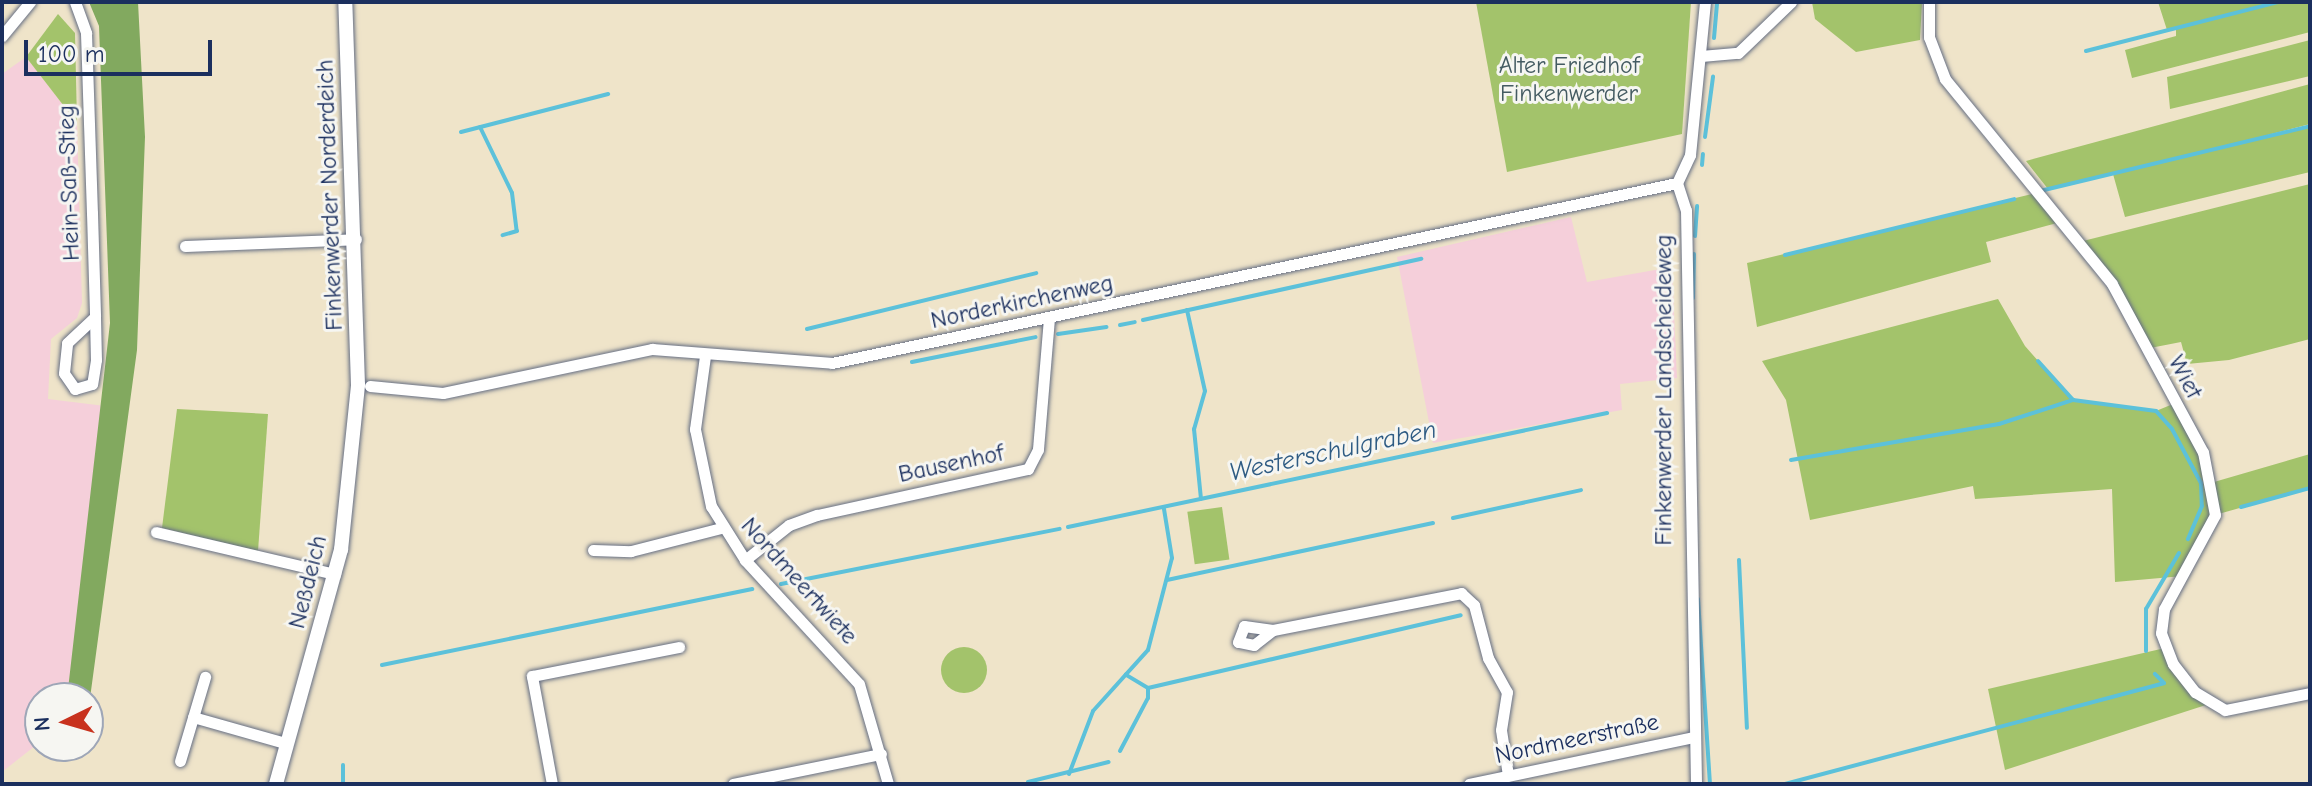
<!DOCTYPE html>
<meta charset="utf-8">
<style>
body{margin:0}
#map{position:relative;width:2312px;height:786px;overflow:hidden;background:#efe4c9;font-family:"Comic Neue",sans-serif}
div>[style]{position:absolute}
.built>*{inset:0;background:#f5cfda}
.green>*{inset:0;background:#a3c36b;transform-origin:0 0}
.round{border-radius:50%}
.forest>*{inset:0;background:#82a95f}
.stream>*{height:4px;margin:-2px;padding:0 2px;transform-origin:2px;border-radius:2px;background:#5cc1da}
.roads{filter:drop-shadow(0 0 2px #656e83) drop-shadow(0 0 2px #656e83)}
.minor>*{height:11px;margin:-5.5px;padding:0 5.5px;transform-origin:5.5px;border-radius:5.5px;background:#fff}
.tertiary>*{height:14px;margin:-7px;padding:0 7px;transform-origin:7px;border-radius:7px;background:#fff}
span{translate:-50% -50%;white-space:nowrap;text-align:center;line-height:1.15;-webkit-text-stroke:6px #f6f6f2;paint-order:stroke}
.park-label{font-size:24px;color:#445b62}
.street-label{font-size:24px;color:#1b2f5e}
.water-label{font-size:26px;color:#2e5b83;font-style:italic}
.frame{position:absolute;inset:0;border:4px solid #1b2f5e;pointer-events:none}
.north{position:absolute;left:24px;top:682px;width:80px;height:80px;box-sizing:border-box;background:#f6f6f2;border:2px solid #9ea6b7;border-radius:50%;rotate:265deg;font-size:22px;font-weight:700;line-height:32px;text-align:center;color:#1b2f5e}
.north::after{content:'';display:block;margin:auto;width:28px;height:36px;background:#c8321e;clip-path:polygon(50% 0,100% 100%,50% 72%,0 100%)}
.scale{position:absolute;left:24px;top:40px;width:188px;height:36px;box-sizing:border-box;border:4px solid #1b2f5e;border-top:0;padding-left:10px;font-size:24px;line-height:28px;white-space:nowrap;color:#1b2f5e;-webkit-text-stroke:6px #f6f6f2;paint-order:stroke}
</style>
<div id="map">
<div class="built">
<div style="clip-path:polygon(26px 57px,77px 123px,82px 303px,77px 318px,51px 339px,48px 399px,105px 406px,67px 698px,40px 698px,40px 742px,2px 772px,2px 74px)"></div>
<div style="clip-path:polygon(1571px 217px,1587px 282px,1672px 267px,1677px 378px,1620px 384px,1622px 410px,1433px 443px,1397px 257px)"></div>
</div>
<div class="green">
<div style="clip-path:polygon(1476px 2px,1691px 2px,1682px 134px,1507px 172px)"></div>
<div style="clip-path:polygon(1812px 2px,1922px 2px,1920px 40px,1856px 52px,1815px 19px)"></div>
<div style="clip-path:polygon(2158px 2px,2310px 2px,2310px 32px,2132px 78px,2125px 50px,2176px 36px,2176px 28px,2167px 30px)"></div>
<div style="clip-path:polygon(58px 14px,75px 33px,77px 123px,26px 57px)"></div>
<div style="clip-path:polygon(2310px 40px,2310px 76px,2170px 109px,2167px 77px)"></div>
<div style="clip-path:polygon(2310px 84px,2310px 124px,2202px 152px,2310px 126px,2310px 172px,2125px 217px,2113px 174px,2048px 189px,2026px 161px)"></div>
<div style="clip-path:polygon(2310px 184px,2310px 339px,2229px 360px,2187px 364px,2181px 342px,2145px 349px,2112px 284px,2075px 243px)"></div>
<div style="clip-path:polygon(2032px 194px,2057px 223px,1986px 242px,1991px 262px,1757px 327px,1747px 263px)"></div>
<div style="clip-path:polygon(1998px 299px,2025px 346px,2073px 400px,2156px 411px,2173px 404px,2214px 482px,2310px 454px,2310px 488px,2215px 515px,2183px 576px,2115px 582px,2112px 489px,1975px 499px,1973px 486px,1810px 520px,1786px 400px,1762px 361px)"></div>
<div style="clip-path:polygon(177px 409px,268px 414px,258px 551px,162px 528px)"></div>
<div style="left:1222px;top:507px;width:53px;height:35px;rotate:82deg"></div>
<div class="round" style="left:941px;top:647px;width:46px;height:46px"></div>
<div style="clip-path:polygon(2165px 648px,2209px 704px,2005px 770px,1988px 689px)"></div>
</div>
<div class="forest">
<div style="clip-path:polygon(89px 2px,138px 2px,145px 137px,137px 350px,88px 713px,88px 698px,67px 698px,110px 323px,99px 26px)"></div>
</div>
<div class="stream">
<div style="left:1714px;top:38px;width:36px;rotate:-85deg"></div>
<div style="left:2086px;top:51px;width:198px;rotate:-14.3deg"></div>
<div style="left:480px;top:127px;width:73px;rotate:64.1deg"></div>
<div style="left:512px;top:193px;width:38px;rotate:83deg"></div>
<div style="left:517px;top:231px;width:15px;rotate:164deg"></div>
<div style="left:461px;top:132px;width:152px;rotate:-14.5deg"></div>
<div style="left:1705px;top:137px;width:61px;rotate:-82.4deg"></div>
<div style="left:1702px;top:165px;width:11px;rotate:-85deg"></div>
<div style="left:2040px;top:191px;width:278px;rotate:-13.5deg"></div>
<div style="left:1695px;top:236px;width:30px;rotate:-86deg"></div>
<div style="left:1785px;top:255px;width:236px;rotate:-13.7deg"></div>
<div style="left:1693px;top:298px;width:44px;rotate:-88.7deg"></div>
<div style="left:1187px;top:310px;width:83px;rotate:77.5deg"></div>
<div style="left:1205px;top:391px;width:40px;rotate:106deg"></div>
<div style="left:1194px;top:429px;width:70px;rotate:84.3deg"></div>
<div style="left:1143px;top:320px;width:285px;rotate:-12.4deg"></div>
<div style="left:1120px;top:325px;width:15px;rotate:-11deg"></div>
<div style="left:807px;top:329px;width:236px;rotate:-13.7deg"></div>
<div style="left:1058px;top:334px;width:49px;rotate:-8.3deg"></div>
<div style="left:2038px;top:361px;width:52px;rotate:48.1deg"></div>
<div style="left:2073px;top:400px;width:84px;rotate:7.5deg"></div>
<div style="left:2156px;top:411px;width:24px;rotate:48deg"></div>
<div style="left:2172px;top:429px;width:61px;rotate:61.8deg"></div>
<div style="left:2201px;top:483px;width:23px;rotate:88deg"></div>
<div style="left:2202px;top:506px;width:36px;rotate:113deg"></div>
<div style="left:912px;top:362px;width:126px;rotate:-11.4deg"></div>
<div style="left:1791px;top:460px;width:211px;rotate:-9.8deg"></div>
<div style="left:1999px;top:424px;width:78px;rotate:-18deg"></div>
<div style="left:2241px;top:507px;width:72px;rotate:-15.4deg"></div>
<div style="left:1453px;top:518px;width:131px;rotate:-12.3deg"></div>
<div style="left:1068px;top:527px;width:551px;rotate:-11.94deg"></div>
<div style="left:1739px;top:560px;width:168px;rotate:87.3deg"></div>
<div style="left:1167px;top:580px;width:272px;rotate:-12.1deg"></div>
<div style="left:781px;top:584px;width:284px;rotate:-11.2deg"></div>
<div style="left:1698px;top:599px;width:185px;rotate:86.3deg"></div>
<div style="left:2146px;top:651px;width:42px;rotate:-90deg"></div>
<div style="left:2146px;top:609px;width:65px;rotate:-59.5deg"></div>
<div style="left:382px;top:665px;width:378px;rotate:-11.6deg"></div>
<div style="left:1148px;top:688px;width:321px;rotate:-13.1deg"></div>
<div style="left:1120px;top:751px;width:60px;rotate:-62.2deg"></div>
<div style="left:1148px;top:698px;width:10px;rotate:-90deg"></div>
<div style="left:1148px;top:688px;width:26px;rotate:-149deg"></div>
<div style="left:1069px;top:774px;width:67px;rotate:-69.1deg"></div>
<div style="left:1093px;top:711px;width:82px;rotate:-48deg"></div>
<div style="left:1148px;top:650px;width:95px;rotate:-75.4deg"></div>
<div style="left:1172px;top:558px;width:50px;rotate:-99.3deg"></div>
<div style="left:1028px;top:782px;width:83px;rotate:-13.9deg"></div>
<div style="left:343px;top:784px;width:19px;rotate:-90deg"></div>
<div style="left:1785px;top:784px;width:392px;rotate:-14.9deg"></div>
<div style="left:2164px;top:683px;width:13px;rotate:-135deg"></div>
</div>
<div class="roads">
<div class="minor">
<div style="left:75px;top:2px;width:33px;rotate:70deg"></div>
<div style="left:86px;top:33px;width:180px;rotate:88.1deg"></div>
<div style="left:92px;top:213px;width:104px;rotate:88.3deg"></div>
<div style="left:95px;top:317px;width:43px;rotate:88.7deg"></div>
<div style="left:96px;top:360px;width:24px;rotate:99deg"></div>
<div style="left:92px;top:384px;width:18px;rotate:164deg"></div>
<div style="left:75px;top:389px;width:19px;rotate:-125deg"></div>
<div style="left:64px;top:373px;width:30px;rotate:-84deg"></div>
<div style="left:67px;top:343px;width:38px;rotate:-43deg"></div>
<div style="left:1929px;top:2px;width:35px;rotate:90deg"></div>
<div style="left:1929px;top:37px;width:45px;rotate:69.1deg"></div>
<div style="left:1945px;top:79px;width:264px;rotate:50.8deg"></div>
<div style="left:2112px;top:284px;width:191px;rotate:61.6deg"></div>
<div style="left:2203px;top:452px;width:64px;rotate:79.2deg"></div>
<div style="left:2215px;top:515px;width:107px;rotate:118.5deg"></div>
<div style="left:2164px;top:609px;width:24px;rotate:97deg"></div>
<div style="left:2161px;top:633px;width:33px;rotate:69deg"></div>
<div style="left:2173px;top:664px;width:36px;rotate:52deg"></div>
<div style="left:2195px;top:692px;width:35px;rotate:31deg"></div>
<div style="left:2225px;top:710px;width:87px;rotate:-11.3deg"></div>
<div style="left:2px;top:36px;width:44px;rotate:-50.5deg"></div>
<div style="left:1701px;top:56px;width:37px;rotate:-5deg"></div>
<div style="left:1738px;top:53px;width:74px;rotate:-43.9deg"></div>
<div style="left:1677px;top:183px;width:28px;rotate:72deg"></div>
<div style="left:1686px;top:210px;width:574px;rotate:89deg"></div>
<div style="left:1677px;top:183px;width:31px;rotate:-65deg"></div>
<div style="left:1690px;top:155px;width:154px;rotate:-84.4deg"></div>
<div style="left:185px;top:246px;width:171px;rotate:-2.3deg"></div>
<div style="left:705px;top:356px;width:74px;rotate:97.8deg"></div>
<div style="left:695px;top:429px;width:79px;rotate:78.3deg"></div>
<div style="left:711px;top:506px;width:64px;rotate:57.8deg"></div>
<div style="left:745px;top:560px;width:168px;rotate:47.4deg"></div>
<div style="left:859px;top:684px;width:104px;rotate:73.8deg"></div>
<div style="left:370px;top:386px;width:73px;rotate:5.5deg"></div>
<div style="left:443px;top:393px;width:214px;rotate:-11.9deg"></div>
<div style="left:652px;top:349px;width:181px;rotate:4.4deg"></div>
<div style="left:832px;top:363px;width:864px;rotate:-12.03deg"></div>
<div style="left:156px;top:532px;width:184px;rotate:13.2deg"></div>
<div style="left:593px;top:550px;width:38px;rotate:2deg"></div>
<div style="left:631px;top:551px;width:93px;rotate:-14.3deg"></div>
<div style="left:745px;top:560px;width:56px;rotate:-38.5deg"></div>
<div style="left:789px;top:525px;width:30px;rotate:-20deg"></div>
<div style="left:817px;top:515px;width:216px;rotate:-12.3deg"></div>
<div style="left:1028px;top:469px;width:22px;rotate:-63deg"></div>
<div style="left:1038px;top:449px;width:130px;rotate:-85.2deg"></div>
<div style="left:1273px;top:630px;width:24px;rotate:142deg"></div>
<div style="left:1254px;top:645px;width:16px;rotate:-169deg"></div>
<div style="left:1238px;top:642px;width:17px;rotate:-69deg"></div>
<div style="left:1244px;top:626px;width:29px;rotate:8deg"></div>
<div style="left:1273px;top:630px;width:192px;rotate:-11.1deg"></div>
<div style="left:1461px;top:593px;width:18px;rotate:43deg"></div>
<div style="left:1474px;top:605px;width:55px;rotate:75.2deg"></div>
<div style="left:1488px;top:658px;width:39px;rotate:61deg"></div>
<div style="left:1507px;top:692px;width:38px;rotate:99deg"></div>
<div style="left:1501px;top:730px;width:46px;rotate:81.2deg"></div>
<div style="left:193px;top:717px;width:96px;rotate:15.8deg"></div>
<div style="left:180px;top:761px;width:88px;rotate:-73.4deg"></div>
<div style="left:552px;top:784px;width:110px;rotate:-100.5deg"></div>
<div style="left:532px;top:676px;width:150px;rotate:-11.2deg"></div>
<div style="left:733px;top:784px;width:151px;rotate:-11.5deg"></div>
<div style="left:1469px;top:784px;width:230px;rotate:-11.8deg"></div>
</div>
<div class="tertiary">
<div style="left:276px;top:784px;width:243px;rotate:-74.5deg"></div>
<div style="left:341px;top:550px;width:166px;rotate:-84.1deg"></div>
<div style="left:358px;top:385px;width:383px;rotate:-91.9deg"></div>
</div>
</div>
<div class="park-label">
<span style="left:1569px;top:80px">Alter Friedhof<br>Finkenwerder</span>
</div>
<div class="street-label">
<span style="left:69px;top:183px;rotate:-92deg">Hein-Saß-Stieg</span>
<span style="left:330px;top:195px;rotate:-92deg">Finkenwerder Norderdeich</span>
<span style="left:1022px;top:302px;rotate:-12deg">Norderkirchenweg</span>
<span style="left:2185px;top:377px;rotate:62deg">Wiet</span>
<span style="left:1664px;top:390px;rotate:-90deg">Finkenwerder Landscheideweg</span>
<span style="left:951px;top:464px;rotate:-12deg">Bausenhof</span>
<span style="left:799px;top:581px;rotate:48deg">Nordmeertwiete</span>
<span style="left:308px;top:582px;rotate:-76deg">Neßdeich</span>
<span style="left:1577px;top:739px;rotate:-12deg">Nordmeerstraße</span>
</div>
<div class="water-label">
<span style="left:1333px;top:452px;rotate:-12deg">Westerschulgraben</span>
</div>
<div class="frame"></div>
<div class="north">N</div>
<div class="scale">100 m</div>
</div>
